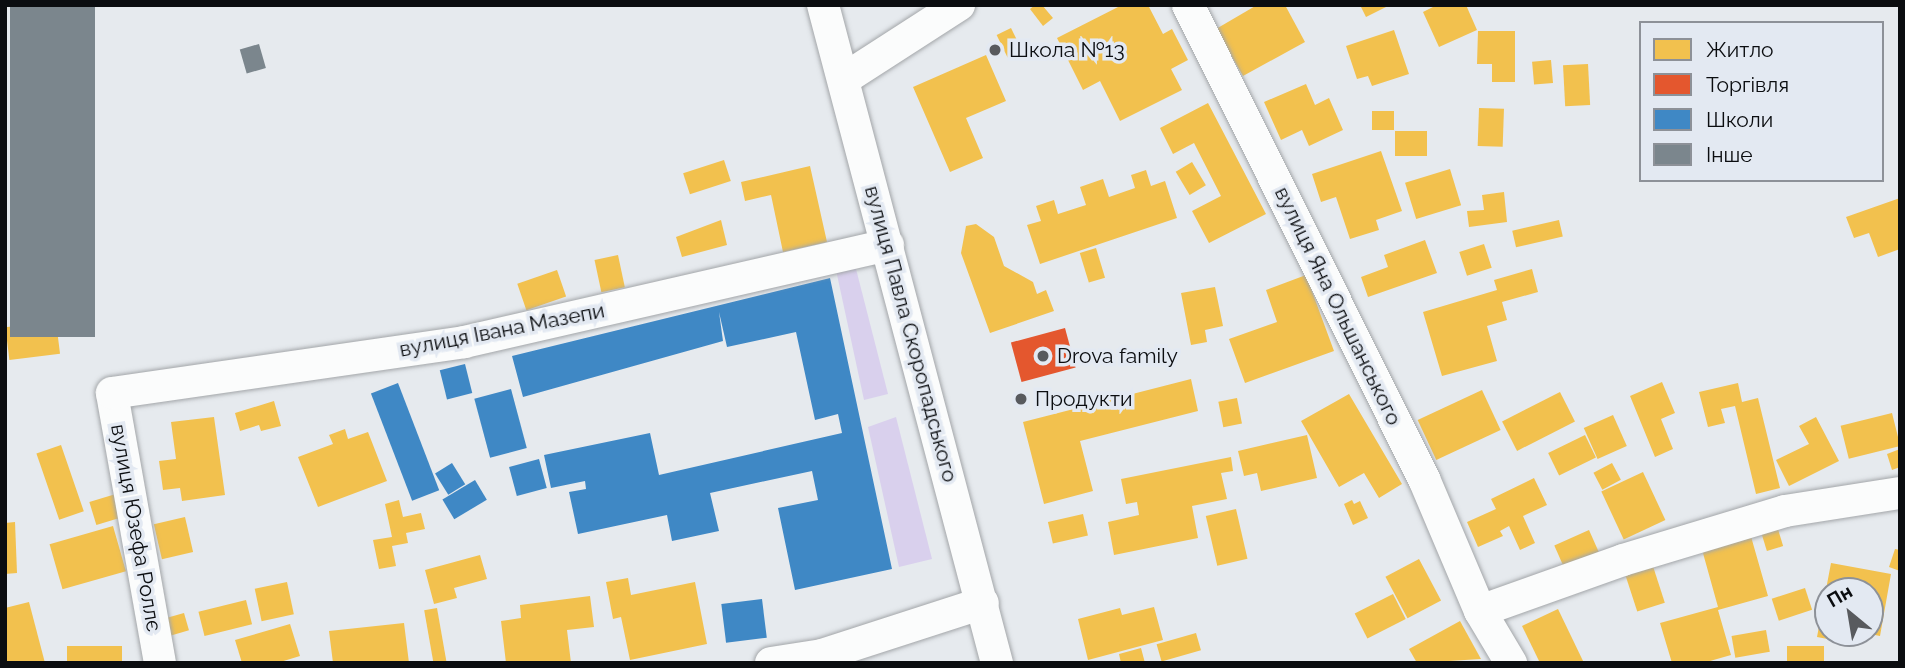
<!DOCTYPE html>
<meta charset="utf-8">
<style>
body{margin:0}
#map{position:relative;width:1905px;height:668px;overflow:hidden;background:#e6eaee;font-family:Raleway,sans-serif}
div>[style]{position:absolute}
.green>*{inset:0;background:#d9d0ed}
.homes>*{inset:0;background:#f2c14e;transform-origin:0 0}
.shops>*{inset:0;background:#e4572e;transform-origin:0 0}
.schools>*{inset:0;background:#3f88c5;transform-origin:0 0}
.building>*{inset:0;background:#7b868d;transform-origin:0 0}
.roads{filter:drop-shadow(0 0 2px #a3a6a9) drop-shadow(0 0 2px #a3a6a9)}
.minor>*{height:32px;margin:-16px;padding:0 16px;transform-origin:16px;border-radius:16px;background:#fbfcfc}
.dots>*{width:19px;height:19px;translate:-50% -50%;box-sizing:border-box;border:4px solid #e3e9f2;border-radius:50%}
span{translate:-50% -50%;white-space:nowrap;text-align:center;line-height:1.15;-webkit-text-stroke:7px #e3e9f2;paint-order:stroke}
.poi-label{font-size:21px;color:#0b0d10}
.left{translate:0 -50%;text-align:left}
.street-label{font-size:21px;color:#0b0d10}
.frame{position:absolute;inset:0;border:7px solid #0b0d10;pointer-events:none}
.legend{position:absolute;left:1639px;top:21px;width:245px;height:161px;box-sizing:border-box;background:#e3e9f2;border:2px solid #8d9198;margin:0;padding:9px 12px;list-style:none;font-size:21px;color:#0b0d10}
.legend li{display:flex;align-items:center;gap:14px;height:35px}
.legend b{width:35px;border:2px solid #8d9198}
.north{position:absolute;left:1814px;top:577px;width:70px;height:70px;box-sizing:border-box;background:#e3e9f2;border:2px solid #8d9198;border-radius:50%;rotate:330deg;font-size:19px;font-weight:700;line-height:28px;text-align:center;color:#0b0d10}
.north::after{content:'';display:block;margin:auto;width:24px;height:32px;background:#585a5e;clip-path:polygon(50% 0,100% 100%,50% 72%,0 100%)}
</style>
<div id="map">
<div class="green">
<div style="clip-path:polygon(855px 265px,888px 394px,864px 400px,836px 270px)"></div>
<div style="clip-path:polygon(896px 417px,932px 559px,899px 567px,868px 427px)"></div>
</div>
<div class="homes">
<div style="clip-path:polygon(1035px 5px,1042px 5px,1053px 18px,1043px 26px,1030px 9px)"></div>
<div style="clip-path:polygon(1122px 5px,1148px 5px,1163px 34px,1172px 29px,1188px 60px,1171px 69px,1182px 90px,1120px 121px,1100px 81px,1083px 90px,1057px 38px)"></div>
<div style="clip-path:polygon(1257px 5px,1285px 5px,1305px 42px,1243px 76px,1216px 29px)"></div>
<div style="clip-path:polygon(1360px 5px,1390px 5px,1366px 17px)"></div>
<div style="clip-path:polygon(1437px 5px,1466px 5px,1477px 30px,1439px 47px,1423px 12px)"></div>
<div style="left:1011px;top:28px;width:25px;height:16px;rotate:64deg"></div>
<div style="clip-path:polygon(1394px 30px,1409px 74px,1372px 86px,1368px 76px,1357px 79px,1346px 46px)"></div>
<div style="clip-path:polygon(1478px 31px,1515px 31px,1515px 82px,1492px 82px,1492px 64px,1477px 64px)"></div>
<div style="clip-path:polygon(986px 55px,1006px 101px,966px 118px,983px 158px,950px 172px,913px 87px)"></div>
<div style="left:1551px;top:60px;width:23px;height:19px;rotate:85deg"></div>
<div style="left:1588px;top:64px;width:41px;height:25px;rotate:87deg"></div>
<div style="clip-path:polygon(1306px 84px,1315px 105px,1329px 98px,1343px 130px,1309px 146px,1302px 130px,1281px 140px,1264px 102px)"></div>
<div style="clip-path:polygon(1208px 103px,1266px 214px,1209px 243px,1192px 211px,1221px 196px,1194px 143px,1173px 154px,1160px 128px)"></div>
<div style="left:1479px;top:108px;width:25px;height:38px;rotate:2deg"></div>
<div style="left:1372px;top:111px;width:22px;height:19px"></div>
<div style="left:1395px;top:131px;width:32px;height:25px"></div>
<div style="clip-path:polygon(1381px 151px,1402px 211px,1376px 220px,1379px 230px,1350px 239px,1336px 197px,1321px 202px,1312px 174px)"></div>
<div style="left:724px;top:160px;width:22px;height:43px;rotate:72deg"></div>
<div style="left:1192px;top:162px;width:27px;height:19px;rotate:59deg"></div>
<div style="clip-path:polygon(810px 166px,827px 242px,783px 252px,771px 195px,745px 201px,741px 182px)"></div>
<div style="left:1450px;top:169px;width:38px;height:47px;rotate:73deg"></div>
<div style="clip-path:polygon(1146px 170px,1151px 186px,1165px 181px,1177px 218px,1040px 264px,1027px 225px,1041px 221px,1036px 206px,1054px 200px,1058px 214px,1086px 205px,1080px 187px,1103px 179px,1109px 197px,1135px 188px,1131px 175px)"></div>
<div style="clip-path:polygon(1504px 192px,1507px 222px,1469px 227px,1467px 211px,1484px 210px,1482px 195px)"></div>
<div style="clip-path:polygon(1900px 198px,1900px 249px,1878px 257px,1869px 233px,1854px 238px,1846px 217px)"></div>
<div style="clip-path:polygon(721px 220px,727px 245px,682px 257px,676px 237px)"></div>
<div style="left:1559px;top:220px;width:17px;height:48px;rotate:77deg"></div>
<div style="clip-path:polygon(976px 224px,994px 237px,1004px 266px,1033px 282px,1037px 294px,1046px 290px,1054px 311px,990px 333px,961px 253px,966px 226px)"></div>
<div style="clip-path:polygon(1425px 240px,1437px 273px,1368px 297px,1361px 277px,1388px 267px,1384px 255px)"></div>
<div style="left:1484px;top:244px;width:25px;height:26px;rotate:72deg"></div>
<div style="left:1096px;top:248px;width:31px;height:17px;rotate:73deg"></div>
<div style="left:618px;top:255px;width:33px;height:24px;rotate:78deg"></div>
<div style="clip-path:polygon(1532px 269px,1538px 292px,1502px 302px,1507px 320px,1487px 326px,1497px 361px,1442px 376px,1423px 312px,1497px 290px,1494px 280px)"></div>
<div style="left:557px;top:270px;width:28px;height:42px;rotate:71deg"></div>
<div style="clip-path:polygon(1306px 275px,1334px 351px,1245px 383px,1229px 339px,1277px 322px,1266px 290px)"></div>
<div style="clip-path:polygon(1215px 287px,1223px 326px,1205px 330px,1207px 342px,1191px 345px,1181px 293px)"></div>
<div style="left:56px;top:321px;width:33px;height:51px;rotate:83deg"></div>
<div style="clip-path:polygon(1191px 379px,1198px 411px,1080px 441px,1093px 491px,1044px 504px,1023px 422px)"></div>
<div style="clip-path:polygon(1662px 382px,1675px 413px,1661px 419px,1673px 449px,1655px 457px,1630px 396px)"></div>
<div style="clip-path:polygon(1738px 383px,1742px 402px,1758px 398px,1780px 488px,1756px 494px,1735px 406px,1721px 409px,1725px 423px,1708px 427px,1699px 392px)"></div>
<div style="left:1482px;top:390px;width:44px;height:71px;rotate:65deg"></div>
<div style="left:1560px;top:392px;width:33px;height:65px;rotate:63deg"></div>
<div style="clip-path:polygon(1349px 394px,1402px 484px,1379px 498px,1364px 473px,1339px 487px,1301px 421px)"></div>
<div style="left:1237px;top:398px;width:26px;height:19px;rotate:79deg"></div>
<div style="clip-path:polygon(274px 401px,281px 426px,261px 431px,259px 425px,240px 431px,235px 413px)"></div>
<div style="left:1892px;top:413px;width:34px;height:53px;rotate:76deg"></div>
<div style="left:1613px;top:415px;width:34px;height:32px;rotate:66deg"></div>
<div style="clip-path:polygon(214px 417px,225px 495px,182px 501px,180px 488px,163px 490px,159px 461px,176px 459px,171px 422px)"></div>
<div style="clip-path:polygon(1816px 417px,1839px 461px,1789px 486px,1776px 460px,1809px 444px,1799px 426px)"></div>
<div style="clip-path:polygon(345px 429px,348px 439px,368px 432px,387px 481px,318px 507px,298px 457px,333px 444px,329px 435px)"></div>
<div style="clip-path:polygon(1307px 435px,1317px 478px,1261px 491px,1257px 473px,1244px 476px,1238px 451px)"></div>
<div style="left:1585px;top:435px;width:25px;height:41px;rotate:64deg"></div>
<div style="left:61px;top:445px;width:70px;height:26px;rotate:71deg"></div>
<div style="clip-path:polygon(1900px 449px,1900px 467px,1892px 470px,1887px 454px)"></div>
<div style="clip-path:polygon(1231px 457px,1233px 471px,1221px 473px,1227px 499px,1192px 506px,1198px 538px,1114px 555px,1108px 522px,1139px 515px,1137px 502px,1126px 504px,1121px 479px)"></div>
<div style="left:1612px;top:463px;width:19px;height:21px;rotate:62deg"></div>
<div style="left:1643px;top:472px;width:53px;height:46px;rotate:65deg"></div>
<div style="clip-path:polygon(1534px 478px,1547px 505px,1523px 516px,1535px 543px,1520px 550px,1509px 526px,1500px 531px,1503px 536px,1478px 547px,1467px 522px,1496px 509px,1491px 499px)"></div>
<div style="left:119px;top:493px;width:24px;height:31px;rotate:73deg"></div>
<div style="clip-path:polygon(399px 500px,403px 517px,421px 513px,425px 529px,406px 533px,408px 543px,392px 546px,396px 566px,379px 569px,373px 540px,392px 537px,385px 504px)"></div>
<div style="clip-path:polygon(1352px 500px,1354px 504px,1360px 501px,1368px 518px,1353px 525px,1344px 504px)"></div>
<div style="left:1236px;top:509px;width:51px;height:31px;rotate:77deg"></div>
<div style="left:1083px;top:514px;width:22px;height:36px;rotate:77deg"></div>
<div style="left:185px;top:517px;width:36px;height:32px;rotate:77deg"></div>
<div style="clip-path:polygon(15px 522px,17px 573px,5px 574px,5px 523px)"></div>
<div style="left:113px;top:526px;width:47px;height:66px;rotate:74deg"></div>
<div style="left:1777px;top:526px;width:21px;height:17px;rotate:73deg"></div>
<div style="left:1589px;top:530px;width:24px;height:38px;rotate:66deg"></div>
<div style="clip-path:polygon(1750px 533px,1768px 596px,1718px 610px,1731px 655px,1703px 663px,1672px 663px,1660px 623px,1718px 607px,1701px 546px)"></div>
<div style="clip-path:polygon(1895px 549px,1900px 550px,1900px 571px,1889px 567px)"></div>
<div style="clip-path:polygon(480px 555px,487px 579px,454px 588px,457px 598px,434px 604px,425px 570px)"></div>
<div style="left:1650px;top:557px;width:48px;height:29px;rotate:72deg"></div>
<div style="left:1419px;top:559px;width:47px;height:38px;rotate:62deg"></div>
<div style="clip-path:polygon(1831px 563px,1891px 574px,1880px 636px,1870px 634px,1870px 591px,1828px 591px,1828px 633px,1856px 633px,1854px 644px,1817px 637px)"></div>
<div style="clip-path:polygon(628px 578px,631px 595px,695px 582px,707px 644px,630px 660px,621px 617px,613px 619px,606px 582px)"></div>
<div style="left:287px;top:582px;width:33px;height:33px;rotate:78deg"></div>
<div style="left:1805px;top:588px;width:23px;height:35px;rotate:72deg"></div>
<div style="left:1393px;top:594px;width:28px;height:43px;rotate:63deg"></div>
<div style="clip-path:polygon(590px 596px,594px 627px,567px 630px,571px 663px,506px 663px,501px 621px,521px 618px,520px 605px)"></div>
<div style="left:246px;top:600px;width:25px;height:49px;rotate:76deg"></div>
<div style="clip-path:polygon(29px 602px,45px 663px,5px 663px,5px 608px)"></div>
<div style="clip-path:polygon(1154px 607px,1163px 640px,1088px 660px,1078px 619px,1120px 608px,1122px 615px)"></div>
<div style="left:437px;top:608px;width:56px;height:13px;rotate:80deg"></div>
<div style="clip-path:polygon(1558px 609px,1584px 663px,1540px 663px,1522px 626px)"></div>
<div style="left:184px;top:613px;width:18px;height:23px;rotate:74deg"></div>
<div style="clip-path:polygon(1460px 621px,1481px 659px,1417px 663px,1409px 649px)"></div>
<div style="clip-path:polygon(404px 623px,409px 663px,333px 663px,329px 631px)"></div>
<div style="clip-path:polygon(290px 624px,300px 656px,277px 663px,242px 663px,235px 640px)"></div>
<div style="left:1766px;top:630px;width:22px;height:35px;rotate:80deg"></div>
<div style="left:1196px;top:633px;width:18px;height:41px;rotate:74deg"></div>
<div style="left:67px;top:646px;width:55px;height:17px"></div>
<div style="left:1787px;top:646px;width:37px;height:17px"></div>
<div style="clip-path:polygon(1141px 648px,1145px 663px,1121px 663px,1119px 654px)"></div>
</div>
<div class="shops">
<div style="left:1065px;top:328px;width:41px;height:56px;rotate:75deg"></div>
</div>
<div class="schools">
<div style="clip-path:polygon(830px 278px,892px 569px,795px 590px,778px 508px,818px 500px,812px 471px,710px 493px,719px 531px,672px 541px,667px 515px,578px 534px,569px 492px,586px 489px,585px 481px,551px 488px,544px 455px,650px 433px,659px 475px,842px 433px,838px 414px,815px 420px,796px 332px,727px 347px,719px 312px,723px 341px,523px 397px,512px 356px)"></div>
<div style="left:465px;top:364px;width:30px;height:26px;rotate:76deg"></div>
<div style="left:398px;top:383px;width:115px;height:29px;rotate:69deg"></div>
<div style="left:511px;top:389px;width:61px;height:38px;rotate:75deg"></div>
<div style="left:539px;top:459px;width:30px;height:31px;rotate:75deg"></div>
<div style="left:452px;top:463px;width:25px;height:20px;rotate:58deg"></div>
<div style="left:475px;top:480px;width:23px;height:38px;rotate:59deg"></div>
<div style="left:762px;top:599px;width:39px;height:41px;rotate:83deg"></div>
</div>
<div class="building">
<div style="left:10px;top:5px;width:85px;height:332px"></div>
<div style="left:259px;top:44px;width:25px;height:20px;rotate:74deg"></div>
</div>
<div class="roads">
<div class="minor">
<div style="left:823px;top:5px;width:681px;rotate:75.19deg"></div>
<div style="left:1188px;top:5px;width:530px;rotate:63.53deg"></div>
<div style="left:1424px;top:479px;width:143px;rotate:67deg"></div>
<div style="left:1480px;top:611px;width:61px;rotate:59.2deg"></div>
<div style="left:844px;top:79px;width:137px;rotate:-32.8deg"></div>
<div style="left:1480px;top:611px;width:152px;rotate:-19.6deg"></div>
<div style="left:1623px;top:560px;width:169px;rotate:-16.8deg"></div>
<div style="left:1785px;top:511px;width:116px;rotate:-8.9deg"></div>
<div style="left:160px;top:663px;width:274px;rotate:-100.1deg"></div>
<div style="left:112px;top:393px;width:356px;rotate:-8.2deg"></div>
<div style="left:464px;top:342px;width:435px;rotate:-12.9deg"></div>
<div style="left:771px;top:663px;width:52px;rotate:-8.9deg"></div>
<div style="left:822px;top:655px;width:169px;rotate:-17.9deg"></div>
</div>
</div>
<div class="dots">
<div style="left:995px;top:50px;background:#585a5e"></div>
<div style="left:1043px;top:356px;background:#585a5e"></div>
<div style="left:1021px;top:399px;background:#585a5e"></div>
</div>
<div class="poi-label">
<span class="left" style="left:1009px;top:50px">Школа №13</span>
<span class="left" style="left:1057px;top:356px">Drova family</span>
<span class="left" style="left:1035px;top:399px">Продукти</span>
</div>
<div class="street-label">
<span style="left:1338px;top:306px;rotate:64deg">вулиця Яна Ольшанського</span>
<span style="left:502px;top:330px;rotate:-11deg">вулиця Івана Мазепи</span>
<span style="left:911px;top:334px;rotate:75deg">вулиця Павла Скоропадського</span>
<span style="left:136px;top:528px;rotate:80deg">вулиця Юзефа Роллє</span>
</div>
<div class="frame"></div>
<ul class="legend">
<li><b style="height:19px;background:#f2c14e"></b>Житло</li>
<li><b style="height:19px;background:#e4572e"></b>Торгівля</li>
<li><b style="height:19px;background:#3f88c5"></b>Школи</li>
<li><b style="height:19px;background:#7b868d"></b>Інше</li>
</ul>
<div class="north">Пн</div>
</div>
